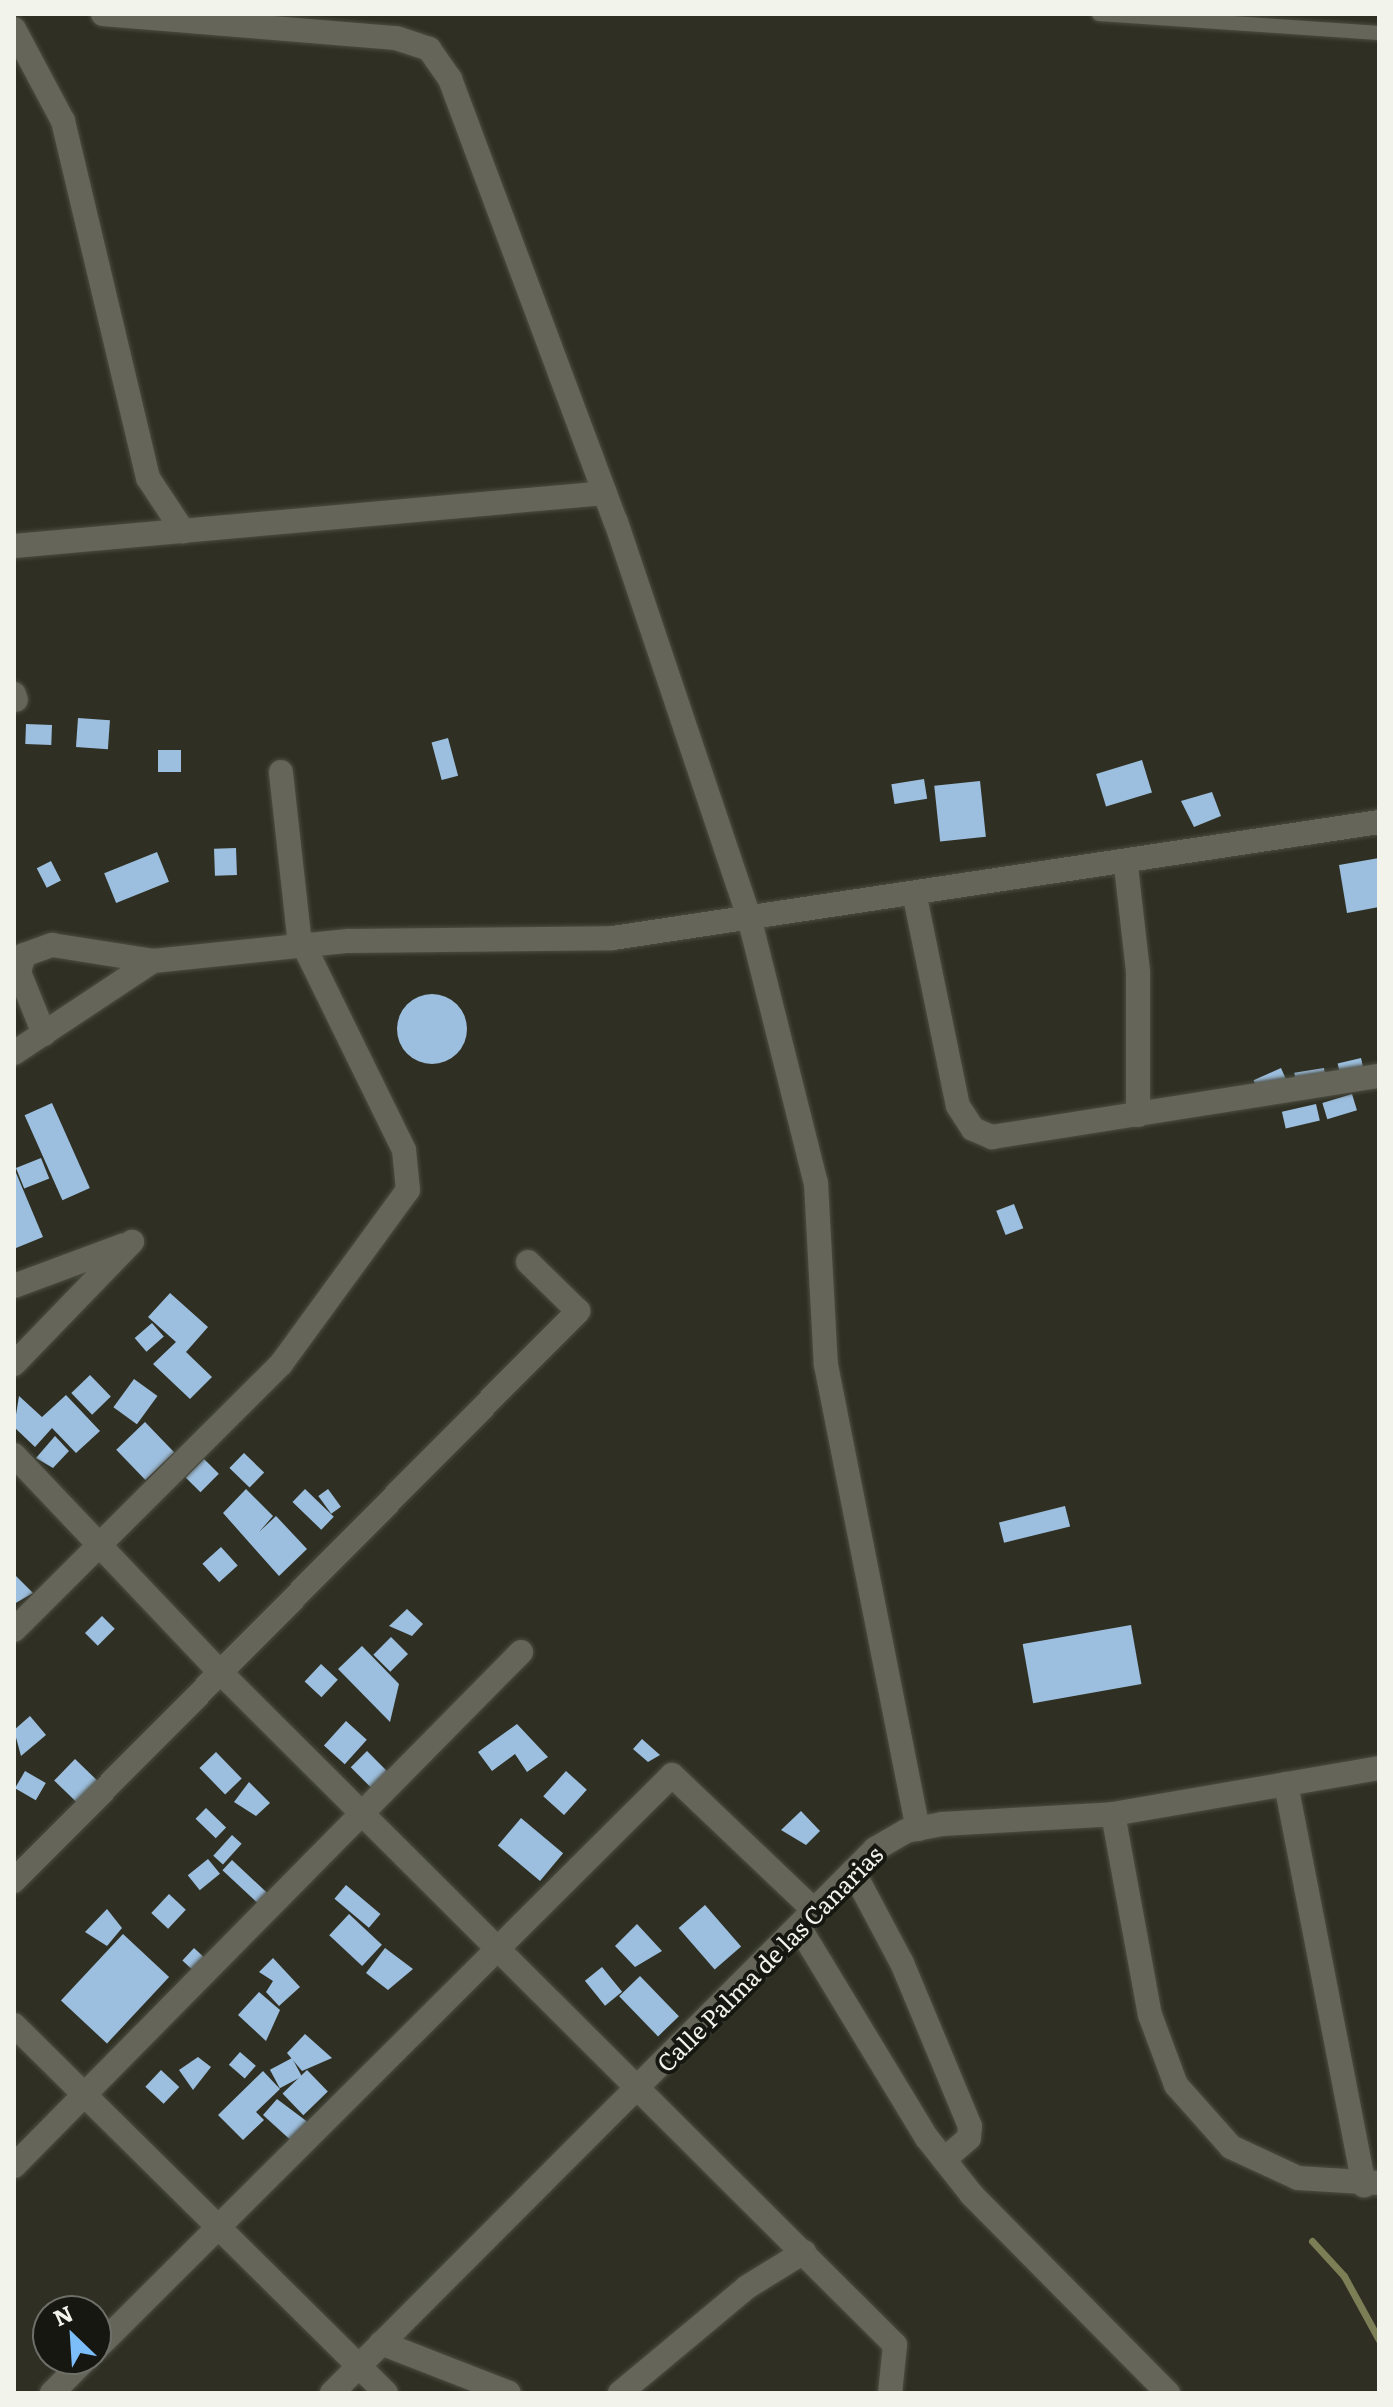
<!DOCTYPE html>
<style>
body{margin:0}
#map{position:relative;width:1393px;height:2407px;overflow:hidden;background:#2f3023;font-family:Literata,serif}
div>[style]{position:absolute}
.stream>*{height:7px;margin:-3.5px;padding:0 3.5px;transform-origin:3.5px;border-radius:3.5px;background:#7c7e55}
.building>*{inset:0;background:#9dbfdf;transform-origin:0 0}
.round{border-radius:50%}
.roads{filter:drop-shadow(0 0 2px #4c4d42) drop-shadow(0 0 2px #4c4d42)}
.service>*{height:14px;margin:-7px;padding:0 7px;transform-origin:7px;border-radius:7px;background:#656659}
.minor>*{height:24px;margin:-12px;padding:0 12px;transform-origin:12px;border-radius:12px;background:#656659}
span{translate:-50% -50%;white-space:nowrap;text-align:center;line-height:1.15;-webkit-text-stroke:8px #171712;paint-order:stroke}
.street-label{font-size:24px;color:#f2f3eb}
.frame{position:absolute;inset:0;border:16px solid #f2f3eb;pointer-events:none}
.north{position:absolute;left:32px;top:2295px;width:80px;height:80px;box-sizing:border-box;background:#171712;border:2px solid #6f6f69;border-radius:50%;rotate:335deg;font-size:22px;font-weight:700;line-height:32px;text-align:center;color:#f2f3eb}
.north::after{content:'';display:block;margin:auto;width:28px;height:36px;background:#7cbef9;clip-path:polygon(50% 0,100% 100%,50% 72%,0 100%)}
</style>
<div id="map">
<div class="stream">
<div style="left:1312px;top:2241px;width:47px;rotate:47.6deg"></div>
<div style="left:1344px;top:2276px;width:73px;rotate:61.3deg"></div>
</div>
<div class="building">
<div style="left:78px;top:718px;width:32px;height:29px;rotate:4deg"></div>
<div style="left:26px;top:724px;width:26px;height:20px;rotate:2deg"></div>
<div style="left:448px;top:738px;width:39px;height:17px;rotate:75deg"></div>
<div style="left:158px;top:750px;width:23px;height:22px"></div>
<div style="left:1142px;top:760px;width:34px;height:48px;rotate:73deg"></div>
<div style="left:924px;top:779px;width:20px;height:33px;rotate:81deg"></div>
<div style="left:980px;top:781px;width:56px;height:46px;rotate:84deg"></div>
<div style="clip-path:polygon(1212px 792px,1221px 816px,1194px 827px,1181px 801px)"></div>
<div style="left:236px;top:848px;width:27px;height:22px;rotate:88deg"></div>
<div style="left:157px;top:852px;width:32px;height:57px;rotate:68deg"></div>
<div style="clip-path:polygon(1379px 858px,1379px 907px,1347px 913px,1339px 865px)"></div>
<div style="left:51px;top:861px;width:22px;height:16px;rotate:63deg"></div>
<div class="round" style="left:397px;top:994px;width:70px;height:70px"></div>
<div style="left:1361px;top:1058px;width:9px;height:24px;rotate:77deg"></div>
<div style="left:1281px;top:1068px;width:12px;height:30px;rotate:66deg"></div>
<div style="left:1324px;top:1068px;width:12px;height:30px;rotate:81deg"></div>
<div style="left:1352px;top:1094px;width:17px;height:31px;rotate:73deg"></div>
<div style="left:52px;top:1103px;width:93px;height:30px;rotate:66deg"></div>
<div style="left:1316px;top:1104px;width:17px;height:35px;rotate:77deg"></div>
<div style="left:41px;top:1158px;width:22px;height:27px;rotate:68deg"></div>
<div style="clip-path:polygon(14px 1168px,43px 1237px,16px 1248px,14px 1243px)"></div>
<div style="left:1014px;top:1204px;width:26px;height:19px;rotate:69deg"></div>
<div style="clip-path:polygon(170px 1293px,208px 1327px,186px 1352px,212px 1377px,190px 1399px,153px 1364px,176px 1342px,148px 1317px)"></div>
<div style="left:152px;top:1323px;width:18px;height:23px;rotate:49deg"></div>
<div style="left:90px;top:1375px;width:30px;height:26px;rotate:46deg"></div>
<div style="left:134px;top:1379px;width:29px;height:35px;rotate:36deg"></div>
<div style="clip-path:polygon(66px 1395px,100px 1431px,76px 1453px,52px 1428px,35px 1447px,14px 1427px,19px 1396px,42px 1417px)"></div>
<div style="left:145px;top:1422px;width:42px;height:40px;rotate:46deg"></div>
<div style="clip-path:polygon(55px 1436px,69px 1451px,53px 1468px,36px 1458px)"></div>
<div style="left:244px;top:1453px;width:28px;height:21px;rotate:44deg"></div>
<div style="left:204px;top:1459px;width:21px;height:26px;rotate:45deg"></div>
<div style="clip-path:polygon(246px 1489px,273px 1516px,259px 1532px,276px 1516px,307px 1549px,279px 1576px,223px 1513px)"></div>
<div style="left:305px;top:1489px;width:40px;height:18px;rotate:44deg"></div>
<div style="left:328px;top:1489px;width:22px;height:12px;rotate:54deg"></div>
<div style="left:1065px;top:1506px;width:21px;height:68px;rotate:76deg"></div>
<div style="left:221px;top:1547px;width:25px;height:25px;rotate:48deg"></div>
<div style="clip-path:polygon(14px 1574px,33px 1593px,14px 1604px)"></div>
<div style="clip-path:polygon(407px 1609px,423px 1624px,412px 1636px,389px 1626px)"></div>
<div style="left:102px;top:1616px;width:18px;height:24px;rotate:45deg"></div>
<div style="left:1131px;top:1625px;width:60px;height:110px;rotate:80deg"></div>
<div style="left:391px;top:1637px;width:24px;height:25px;rotate:45deg"></div>
<div style="clip-path:polygon(362px 1646px,399px 1684px,390px 1722px,338px 1669px)"></div>
<div style="left:321px;top:1664px;width:23px;height:24px;rotate:43deg"></div>
<div style="clip-path:polygon(30px 1716px,46px 1735px,21px 1756px,14px 1730px)"></div>
<div style="left:346px;top:1721px;width:28px;height:33px;rotate:42deg"></div>
<div style="clip-path:polygon(517px 1724px,548px 1757px,527px 1772px,515px 1754px,492px 1771px,478px 1752px)"></div>
<div style="clip-path:polygon(642px 1739px,660px 1755px,648px 1762px,633px 1749px)"></div>
<div style="left:367px;top:1751px;width:31px;height:23px;rotate:45deg"></div>
<div style="left:216px;top:1752px;width:37px;height:23px;rotate:46deg"></div>
<div style="left:75px;top:1759px;width:42px;height:30px;rotate:44deg"></div>
<div style="left:25px;top:1771px;width:24px;height:20px;rotate:30deg"></div>
<div style="left:566px;top:1771px;width:28px;height:34px;rotate:42deg"></div>
<div style="clip-path:polygon(249px 1782px,270px 1803px,256px 1816px,234px 1802px)"></div>
<div style="left:206px;top:1808px;width:28px;height:15px;rotate:44deg"></div>
<div style="clip-path:polygon(801px 1811px,820px 1831px,806px 1845px,781px 1830px)"></div>
<div style="left:521px;top:1818px;width:55px;height:36px;rotate:40deg"></div>
<div style="left:232px;top:1835px;width:13px;height:28px;rotate:42deg"></div>
<div style="left:208px;top:1859px;width:19px;height:26px;rotate:51deg"></div>
<div style="left:232px;top:1860px;width:52px;height:14px;rotate:43deg"></div>
<div style="left:346px;top:1885px;width:45px;height:18px;rotate:40deg"></div>
<div style="left:169px;top:1894px;width:23px;height:26px;rotate:43deg"></div>
<div style="left:705px;top:1905px;width:55px;height:35px;rotate:49deg"></div>
<div style="clip-path:polygon(107px 1909px,122px 1928px,107px 1946px,85px 1932px)"></div>
<div style="left:349px;top:1914px;width:45px;height:29px;rotate:43deg"></div>
<div style="clip-path:polygon(637px 1924px,662px 1951px,635px 1967px,615px 1946px)"></div>
<div style="left:123px;top:1934px;width:63px;height:91px;rotate:43deg"></div>
<div style="left:194px;top:1948px;width:18px;height:17px;rotate:43deg"></div>
<div style="clip-path:polygon(385px 1948px,413px 1969px,388px 1990px,366px 1973px)"></div>
<div style="clip-path:polygon(273px 1958px,300px 1987px,279px 2006px,266px 1992px,273px 1981px,259px 1972px)"></div>
<div style="left:602px;top:1967px;width:32px;height:22px;rotate:51deg"></div>
<div style="left:640px;top:1976px;width:56px;height:29px;rotate:46deg"></div>
<div style="clip-path:polygon(259px 1992px,280px 2010px,266px 2041px,238px 2015px)"></div>
<div style="clip-path:polygon(305px 2034px,332px 2058px,302px 2071px,287px 2053px)"></div>
<div style="left:240px;top:2052px;width:21px;height:17px;rotate:41deg"></div>
<div style="clip-path:polygon(198px 2057px,211px 2067px,193px 2090px,179px 2070px)"></div>
<div style="left:292px;top:2058px;width:21px;height:25px;rotate:62deg"></div>
<div style="left:161px;top:2070px;width:25px;height:23px;rotate:43deg"></div>
<div style="left:307px;top:2070px;width:30px;height:34px;rotate:46deg"></div>
<div style="clip-path:polygon(263px 2071px,280px 2089px,256px 2112px,264px 2120px,243px 2140px,218px 2115px)"></div>
<div style="clip-path:polygon(277px 2099px,313px 2126px,296px 2145px,263px 2115px)"></div>
</div>
<div class="roads">
<div class="service">
<div style="left:1099px;top:14px;width:281px;rotate:3.9deg"></div>
</div>
<div class="minor">
<div style="left:103px;top:14px;width:294px;rotate:4.7deg"></div>
<div style="left:396px;top:38px;width:35px;rotate:18deg"></div>
<div style="left:429px;top:49px;width:37px;rotate:55deg"></div>
<div style="left:450px;top:79px;width:473px;rotate:69.5deg"></div>
<div style="left:616px;top:522px;width:421px;rotate:71.4deg"></div>
<div style="left:750px;top:921px;width:270px;rotate:75.9deg"></div>
<div style="left:816px;top:1183px;width:182px;rotate:86.9deg"></div>
<div style="left:826px;top:1365px;width:473px;rotate:78.8deg"></div>
<div style="left:14px;top:29px;width:104px;rotate:62deg"></div>
<div style="left:63px;top:121px;width:367px;rotate:76.6deg"></div>
<div style="left:148px;top:478px;width:64px;rotate:56.6deg"></div>
<div style="left:14px;top:546px;width:593px;rotate:-5.12deg"></div>
<div style="left:14px;top:694px;width:6px;rotate:72deg"></div>
<div style="left:1126px;top:866px;width:107px;rotate:83.5deg"></div>
<div style="left:1138px;top:972px;width:143px;rotate:90deg"></div>
<div style="left:915px;top:897px;width:213px;rotate:78.4deg"></div>
<div style="left:958px;top:1106px;width:27px;rotate:57deg"></div>
<div style="left:973px;top:1129px;width:21px;rotate:23deg"></div>
<div style="left:992px;top:1137px;width:392px;rotate:-9deg"></div>
<div style="left:44px;top:1034px;width:67px;rotate:-112deg"></div>
<div style="left:19px;top:972px;width:18px;rotate:-74deg"></div>
<div style="left:24px;top:955px;width:30px;rotate:-20deg"></div>
<div style="left:52px;top:945px;width:102px;rotate:9deg"></div>
<div style="left:14px;top:1053px;width:167px;rotate:-33.5deg"></div>
<div style="left:153px;top:961px;width:196px;rotate:-5.9deg"></div>
<div style="left:348px;top:941px;width:265px;rotate:-0.6deg"></div>
<div style="left:613px;top:938px;width:775px;rotate:-8.61deg"></div>
<div style="left:14px;top:1286px;width:117px;rotate:-20.4deg"></div>
<div style="left:14px;top:1364px;width:170px;rotate:-46deg"></div>
<div style="left:14px;top:1455px;width:299px;rotate:46.5deg"></div>
<div style="left:220px;top:1672px;width:953px;rotate:44.91deg"></div>
<div style="left:895px;top:2345px;width:48px;rotate:95.9deg"></div>
<div style="left:14px;top:1630px;width:377px;rotate:-44.9deg"></div>
<div style="left:281px;top:1364px;width:215px;rotate:-53.9deg"></div>
<div style="left:408px;top:1190px;width:40px;rotate:-95.7deg"></div>
<div style="left:404px;top:1150px;width:238px;rotate:-116.1deg"></div>
<div style="left:299px;top:936px;width:165px;rotate:-96.3deg"></div>
<div style="left:1286px;top:1784px;width:409px;rotate:79deg"></div>
<div style="left:1113px;top:1814px;width:204px;rotate:79.6deg"></div>
<div style="left:1150px;top:2015px;width:75px;rotate:69.6deg"></div>
<div style="left:1176px;top:2085px;width:83px;rotate:48.4deg"></div>
<div style="left:1231px;top:2147px;width:74px;rotate:24.8deg"></div>
<div style="left:1298px;top:2178px;width:81px;rotate:3.5deg"></div>
<div style="left:853px;top:1871px;width:104px;rotate:62deg"></div>
<div style="left:902px;top:1963px;width:177px;rotate:67.4deg"></div>
<div style="left:970px;top:2126px;width:12px;rotate:95deg"></div>
<div style="left:969px;top:2138px;width:33px;rotate:139deg"></div>
<div style="left:14px;top:1881px;width:802px;rotate:-45.3deg"></div>
<div style="left:578px;top:1311px;width:70px;rotate:-135.6deg"></div>
<div style="left:799px;top:1927px;width:247px;rotate:58.8deg"></div>
<div style="left:927px;top:2138px;width:73px;rotate:51.7deg"></div>
<div style="left:972px;top:2195px;width:279px;rotate:45.3deg"></div>
<div style="left:14px;top:2025px;width:523px;rotate:44.69deg"></div>
<div style="left:14px;top:2166px;width:722px;rotate:-45.39deg"></div>
<div style="left:381px;top:2343px;width:137px;rotate:21.3deg"></div>
<div style="left:96px;top:2349px;width:813px;rotate:-44.9deg"></div>
<div style="left:672px;top:1775px;width:197px;rotate:43.6deg"></div>
<div style="left:52px;top:2393px;width:48px;rotate:-45deg"></div>
<div style="left:332px;top:2393px;width:769px;rotate:-45.05deg"></div>
<div style="left:875px;top:1849px;width:36px;rotate:-30deg"></div>
<div style="left:906px;top:1831px;width:37px;rotate:-11deg"></div>
<div style="left:942px;top:1824px;width:171px;rotate:-3.3deg"></div>
<div style="left:1113px;top:1814px;width:270px;rotate:-9.8deg"></div>
<div style="left:620px;top:2393px;width:165px;rotate:-39.8deg"></div>
<div style="left:747px;top:2287px;width:67px;rotate:-31.6deg"></div>
</div>
</div>
<div class="street-label">
<span style="left:769px;top:1958px;rotate:-45deg">Calle Palma de las Canarias</span>
</div>
<div class="frame"></div>
<div class="north">N</div>
</div>
